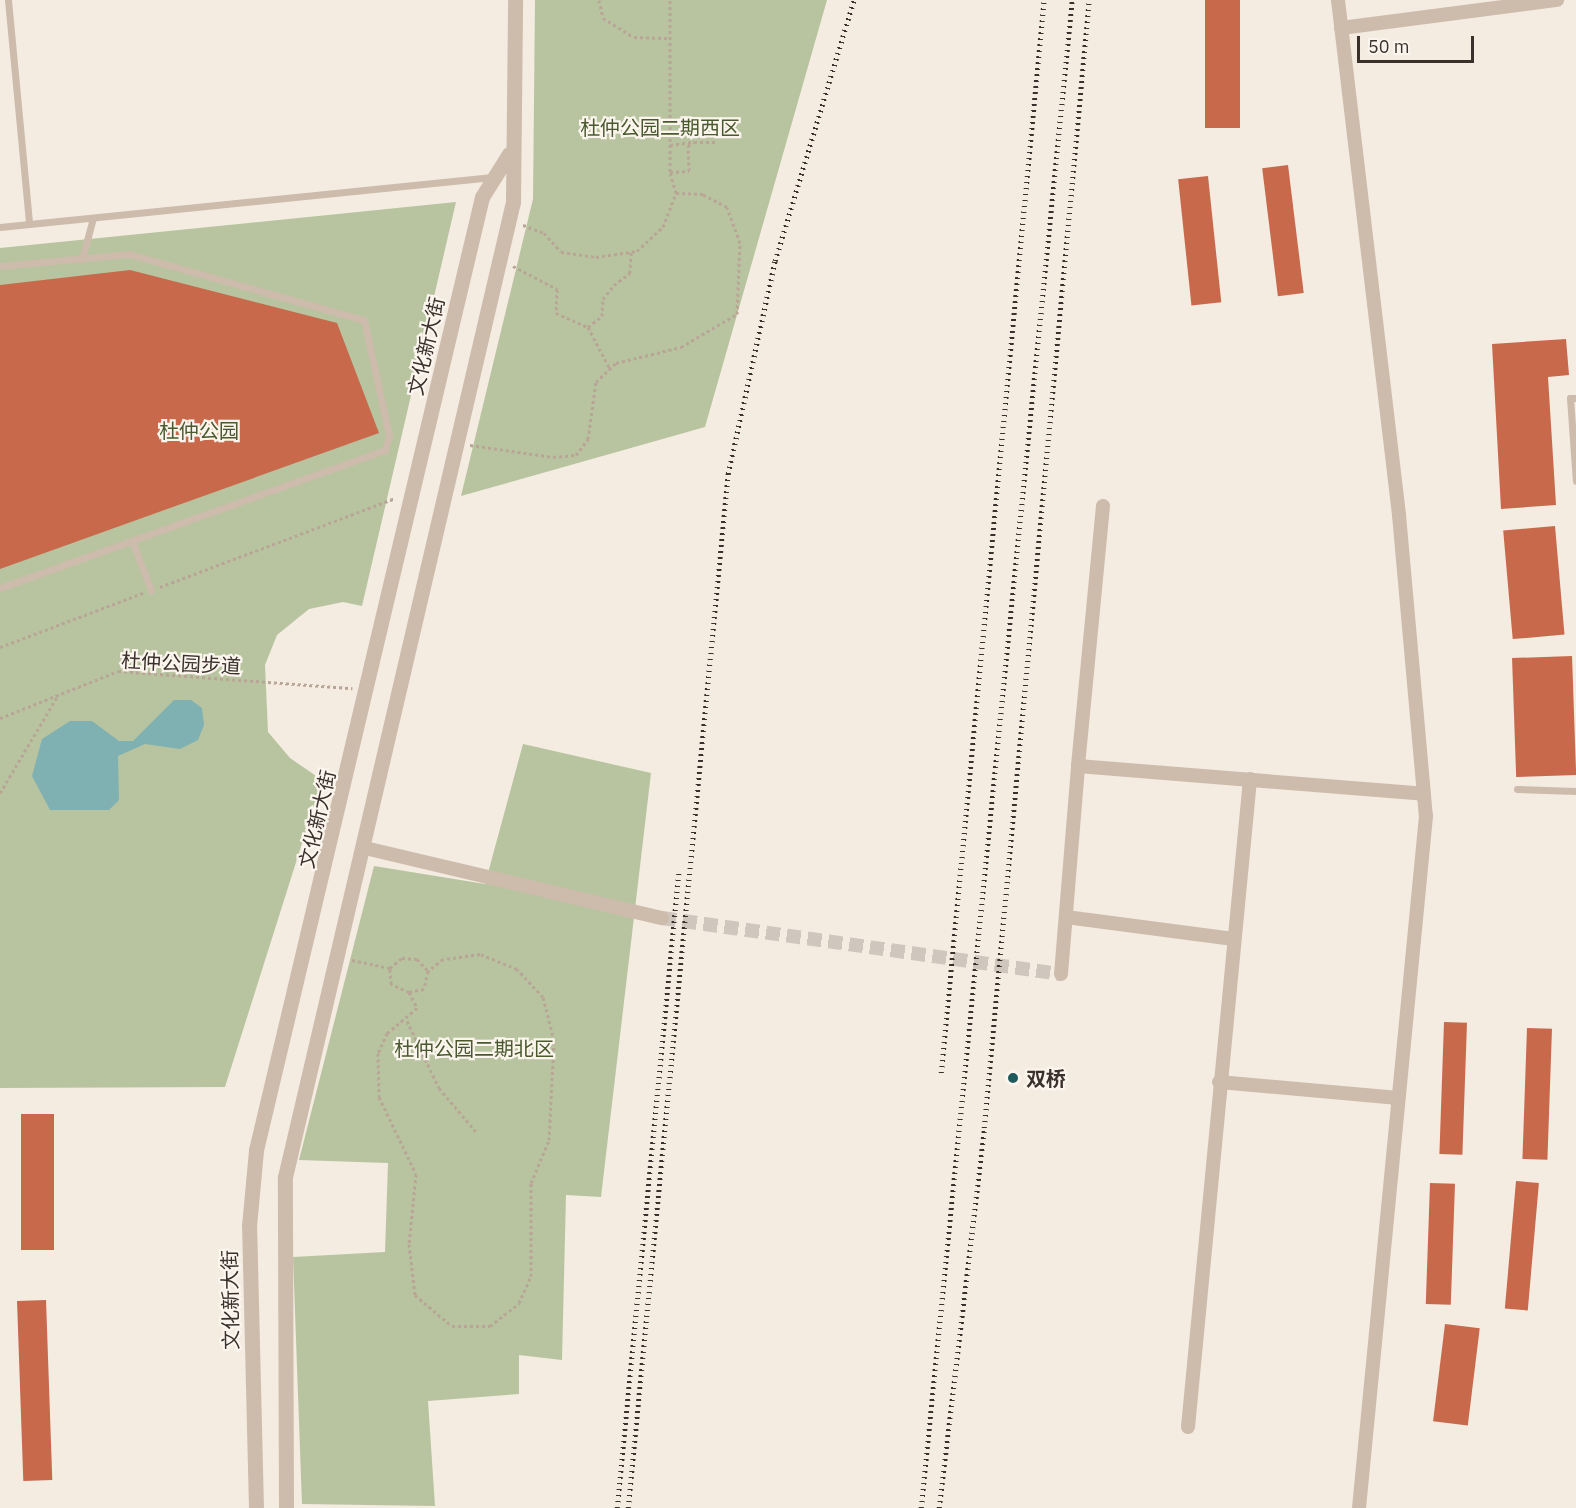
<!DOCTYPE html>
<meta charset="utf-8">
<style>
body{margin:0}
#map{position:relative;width:1576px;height:1508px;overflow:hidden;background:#f4ebe1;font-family:"IBM Plex Sans","Noto Sans SC",sans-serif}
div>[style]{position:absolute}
.green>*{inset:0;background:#b8c4a0}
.water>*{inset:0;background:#7fb0b2}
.building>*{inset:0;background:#c8694b;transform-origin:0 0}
.minor-tunnel>*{height:14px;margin-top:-7px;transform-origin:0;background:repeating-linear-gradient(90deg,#cfc6bd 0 14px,transparent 0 21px)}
.path>*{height:3px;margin-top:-1.5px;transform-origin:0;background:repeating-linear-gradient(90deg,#b9a596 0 3px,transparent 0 6px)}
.service>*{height:7px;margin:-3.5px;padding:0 3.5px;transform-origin:3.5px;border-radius:3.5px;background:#cdbbac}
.minor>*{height:14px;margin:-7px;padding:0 7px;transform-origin:7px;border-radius:7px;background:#cdbbac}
.tertiary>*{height:15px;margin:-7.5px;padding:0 7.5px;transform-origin:7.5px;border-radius:7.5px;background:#cdbbac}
.rail>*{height:4.5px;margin-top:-2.25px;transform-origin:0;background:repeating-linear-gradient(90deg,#3b302b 0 1.5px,transparent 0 6px)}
.dots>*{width:16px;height:16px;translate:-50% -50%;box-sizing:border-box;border:3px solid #fbf5ee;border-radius:50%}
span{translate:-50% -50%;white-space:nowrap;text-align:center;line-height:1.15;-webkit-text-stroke:4.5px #fbf5ee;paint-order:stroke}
.park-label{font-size:20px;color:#4a5a2e}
.street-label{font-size:20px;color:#3b302b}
.poi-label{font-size:20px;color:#3b302b;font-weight:700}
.left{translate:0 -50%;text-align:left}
.scale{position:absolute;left:1357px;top:36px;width:117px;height:27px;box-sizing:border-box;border:3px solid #3b302b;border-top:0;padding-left:8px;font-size:18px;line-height:21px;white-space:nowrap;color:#3b302b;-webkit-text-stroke:4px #fbf5ee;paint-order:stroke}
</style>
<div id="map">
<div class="green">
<div style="clip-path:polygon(535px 0,827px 0,705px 427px,461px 496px,533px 199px)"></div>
<div style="clip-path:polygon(456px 202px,362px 606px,343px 602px,309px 609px,277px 635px,265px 665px,268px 732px,290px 758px,322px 780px,225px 1087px,0 1088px,0 248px)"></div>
<div style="clip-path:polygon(523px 744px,651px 773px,601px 1197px,566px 1195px,562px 1360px,519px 1355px,519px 1394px,428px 1401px,435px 1506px,302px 1504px,293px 1257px,385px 1252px,388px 1163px,299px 1160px,374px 866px,485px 884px)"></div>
</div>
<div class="water">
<div style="clip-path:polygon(174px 700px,191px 700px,202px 708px,204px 725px,198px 740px,180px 749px,145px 744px,118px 756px,119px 800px,109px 810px,50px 810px,32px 776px,42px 739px,70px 721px,92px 721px,119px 741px,133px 741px)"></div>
</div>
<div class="building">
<div style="left:1205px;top:0;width:35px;height:128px"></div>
<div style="left:1288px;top:165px;width:129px;height:26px;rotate:83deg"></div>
<div style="left:1208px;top:176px;width:127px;height:30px;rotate:84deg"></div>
<div style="clip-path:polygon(130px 270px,337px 323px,379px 433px,0 569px,0 285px)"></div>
<div style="clip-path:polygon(1566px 339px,1569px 375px,1548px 377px,1556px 505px,1501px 509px,1492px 344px)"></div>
<div style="left:1555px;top:526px;width:109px;height:52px;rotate:85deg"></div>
<div style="left:1572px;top:656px;width:119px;height:60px;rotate:88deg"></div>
<div style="left:1444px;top:1022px;width:23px;height:132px;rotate:2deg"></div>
<div style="left:1527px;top:1028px;width:25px;height:131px;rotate:2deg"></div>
<div style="left:21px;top:1114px;width:33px;height:136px"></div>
<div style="left:1516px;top:1181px;width:23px;height:128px;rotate:5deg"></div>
<div style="left:1430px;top:1183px;width:25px;height:121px;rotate:2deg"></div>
<div style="left:46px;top:1300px;width:180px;height:29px;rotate:88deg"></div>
<div style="left:1445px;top:1324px;width:35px;height:98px;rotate:7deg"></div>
</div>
<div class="minor-tunnel">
<div style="left:662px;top:918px;width:403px;rotate:8deg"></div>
</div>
<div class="path">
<div style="left:599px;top:0;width:18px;rotate:77deg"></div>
<div style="left:603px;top:18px;width:36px;rotate:32deg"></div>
<div style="left:634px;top:37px;width:35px;rotate:2deg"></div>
<div style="left:670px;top:145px;width:22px;rotate:-8deg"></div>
<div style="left:670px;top:172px;width:19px;rotate:-3deg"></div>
<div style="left:689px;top:171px;width:25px;rotate:-92deg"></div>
<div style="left:688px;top:146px;width:7px;rotate:-34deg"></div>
<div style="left:694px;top:142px;width:22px"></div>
<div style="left:523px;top:225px;width:22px;rotate:21deg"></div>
<div style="left:544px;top:233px;width:25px;rotate:48deg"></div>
<div style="left:561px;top:252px;width:35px;rotate:8deg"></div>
<div style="left:596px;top:257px;width:41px;rotate:-8.3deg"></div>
<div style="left:637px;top:251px;width:35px;rotate:-43deg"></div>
<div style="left:663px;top:227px;width:36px;rotate:-69deg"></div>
<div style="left:513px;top:266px;width:50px;rotate:27.6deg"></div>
<div style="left:557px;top:289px;width:24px;rotate:92deg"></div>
<div style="left:556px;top:313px;width:35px;rotate:24deg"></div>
<div style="left:588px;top:327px;width:47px;rotate:62.4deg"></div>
<div style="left:588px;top:327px;width:18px;rotate:-38deg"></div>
<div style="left:602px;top:316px;width:17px;rotate:-87deg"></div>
<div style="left:603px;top:299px;width:18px;rotate:-52deg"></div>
<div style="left:614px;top:285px;width:20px;rotate:-37deg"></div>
<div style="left:630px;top:273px;width:21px;rotate:-87deg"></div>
<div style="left:470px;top:445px;width:84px;rotate:8.2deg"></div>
<div style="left:553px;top:457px;width:23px;rotate:-5deg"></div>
<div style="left:576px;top:455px;width:20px;rotate:-53deg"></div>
<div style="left:588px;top:439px;width:58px;rotate:-82deg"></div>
<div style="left:596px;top:382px;width:28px;rotate:-44deg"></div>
<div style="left:616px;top:363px;width:67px;rotate:-13.8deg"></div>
<div style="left:681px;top:347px;width:65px;rotate:-30.5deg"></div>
<div style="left:737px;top:314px;width:71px;rotate:-87.6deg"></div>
<div style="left:740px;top:243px;width:38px;rotate:-110deg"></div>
<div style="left:727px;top:207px;width:27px;rotate:-152deg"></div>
<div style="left:703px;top:194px;width:27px;rotate:-178deg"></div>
<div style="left:676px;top:193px;width:22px;rotate:-106deg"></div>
<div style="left:670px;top:172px;width:172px;rotate:-90deg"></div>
<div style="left:160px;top:587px;width:251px;rotate:-20.7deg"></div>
<div style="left:0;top:647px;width:153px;rotate:-20.7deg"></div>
<div style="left:0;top:718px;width:127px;rotate:-21.7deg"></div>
<div style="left:118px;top:671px;width:235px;rotate:4.2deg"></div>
<div style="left:0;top:793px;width:112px;rotate:-59.3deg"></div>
<div style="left:352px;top:960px;width:39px;rotate:12deg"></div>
<div style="left:390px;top:968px;width:16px;rotate:-40deg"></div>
<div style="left:402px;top:958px;width:15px;rotate:4deg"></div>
<div style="left:417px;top:959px;width:16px;rotate:47deg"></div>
<div style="left:428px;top:971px;width:18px;rotate:103deg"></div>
<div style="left:424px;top:989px;width:15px;rotate:169deg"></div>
<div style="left:409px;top:992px;width:20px;rotate:-156deg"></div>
<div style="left:391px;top:984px;width:16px;rotate:-94deg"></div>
<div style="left:409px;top:992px;width:18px;rotate:63deg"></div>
<div style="left:417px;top:1008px;width:39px;rotate:140deg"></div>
<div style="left:387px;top:1033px;width:22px;rotate:114deg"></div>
<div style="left:378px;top:1053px;width:44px;rotate:88.7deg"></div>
<div style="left:379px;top:1097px;width:85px;rotate:64.3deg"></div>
<div style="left:416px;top:1174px;width:70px;rotate:95.7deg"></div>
<div style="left:409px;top:1244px;width:51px;rotate:83.3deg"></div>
<div style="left:415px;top:1295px;width:48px;rotate:40deg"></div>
<div style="left:452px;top:1326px;width:38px"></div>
<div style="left:490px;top:1326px;width:37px;rotate:-38deg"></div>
<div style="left:519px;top:1303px;width:30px;rotate:-66deg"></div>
<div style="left:531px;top:1276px;width:93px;rotate:-90deg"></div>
<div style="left:531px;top:1183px;width:47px;rotate:-67.3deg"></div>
<div style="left:549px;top:1140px;width:99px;rotate:-87.1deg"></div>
<div style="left:554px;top:1041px;width:45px;rotate:-104deg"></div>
<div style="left:543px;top:997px;width:38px;rotate:-133deg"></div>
<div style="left:517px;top:969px;width:40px;rotate:-158deg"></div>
<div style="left:480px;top:954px;width:37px;rotate:172deg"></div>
<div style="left:443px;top:959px;width:19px;rotate:141deg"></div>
<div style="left:407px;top:1021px;width:74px;rotate:64.5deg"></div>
<div style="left:439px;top:1088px;width:59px;rotate:49.8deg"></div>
</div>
<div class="service">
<div style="left:8px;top:0;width:225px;rotate:84.6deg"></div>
<div style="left:0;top:227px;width:495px;rotate:-5.8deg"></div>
<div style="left:82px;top:259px;width:42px;rotate:-75deg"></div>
<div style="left:0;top:266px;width:130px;rotate:-5.3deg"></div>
<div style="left:129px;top:254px;width:244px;rotate:15.7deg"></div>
<div style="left:364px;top:320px;width:119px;rotate:77.8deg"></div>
<div style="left:389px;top:436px;width:15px;rotate:106deg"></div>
<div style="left:385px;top:450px;width:409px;rotate:160.3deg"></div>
<div style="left:1576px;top:398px;width:6px;rotate:180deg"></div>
<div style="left:1570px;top:398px;width:83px;rotate:85.9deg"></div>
<div style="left:132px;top:541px;width:53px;rotate:68.8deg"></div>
<div style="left:1517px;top:789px;width:59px;rotate:1.9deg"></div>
</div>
<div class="minor">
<div style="left:1338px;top:0;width:519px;rotate:83.24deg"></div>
<div style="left:1399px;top:515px;width:302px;rotate:84.9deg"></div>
<div style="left:1426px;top:816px;width:695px;rotate:95.53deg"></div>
<div style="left:1341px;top:28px;width:218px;rotate:-7.4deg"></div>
<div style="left:1103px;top:506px;width:261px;rotate:95.5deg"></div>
<div style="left:1078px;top:766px;width:347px;rotate:4.6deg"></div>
<div style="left:365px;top:848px;width:305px;rotate:13.3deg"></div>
<div style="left:1066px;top:917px;width:169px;rotate:7.5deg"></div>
<div style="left:1061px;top:974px;width:209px;rotate:-85.3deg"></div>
<div style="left:1219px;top:1082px;width:180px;rotate:5.1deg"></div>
<div style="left:1188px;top:1427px;width:651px;rotate:-84.53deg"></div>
</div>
<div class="tertiary">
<div style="left:256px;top:1508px;width:282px;rotate:-91.4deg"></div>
<div style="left:249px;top:1226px;width:76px;rotate:-84.7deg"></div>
<div style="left:256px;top:1150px;width:979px;rotate:-76.66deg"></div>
<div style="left:482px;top:197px;width:51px;rotate:-57.9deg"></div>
<div style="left:286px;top:1508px;width:331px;rotate:-90.2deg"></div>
<div style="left:285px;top:1177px;width:1001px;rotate:-76.84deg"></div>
<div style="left:513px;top:202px;width:202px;rotate:-89.4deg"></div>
</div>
<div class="rail">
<div style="left:941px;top:1073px;width:1078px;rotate:-84.52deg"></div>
<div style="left:617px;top:1508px;width:642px;rotate:-84.46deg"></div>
<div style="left:628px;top:1508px;width:1039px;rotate:-84.48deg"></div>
<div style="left:728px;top:474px;width:218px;rotate:-77.6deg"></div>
<div style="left:775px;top:261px;width:273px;rotate:-73.2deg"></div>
<div style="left:921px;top:1508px;width:1516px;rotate:-84.28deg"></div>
<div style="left:939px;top:1508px;width:383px;rotate:-83.2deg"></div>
<div style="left:984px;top:1128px;width:1133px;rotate:-84.68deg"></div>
</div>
<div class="dots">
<div style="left:1013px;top:1078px;background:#1f5a5e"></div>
</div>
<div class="park-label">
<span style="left:660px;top:127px">杜仲公园二期西区</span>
<span style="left:199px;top:430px">杜仲公园</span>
<span style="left:474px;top:1048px">杜仲公园二期北区</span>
</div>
<div class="street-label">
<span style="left:426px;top:346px;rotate:-77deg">文化新大街</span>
<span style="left:181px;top:663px;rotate:3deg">杜仲公园步道</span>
<span style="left:317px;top:819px;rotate:-77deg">文化新大街</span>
<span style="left:230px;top:1300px;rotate:-91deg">文化新大街</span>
</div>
<div class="poi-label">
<span class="left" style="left:1026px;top:1078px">双桥</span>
</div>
<div class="scale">50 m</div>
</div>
